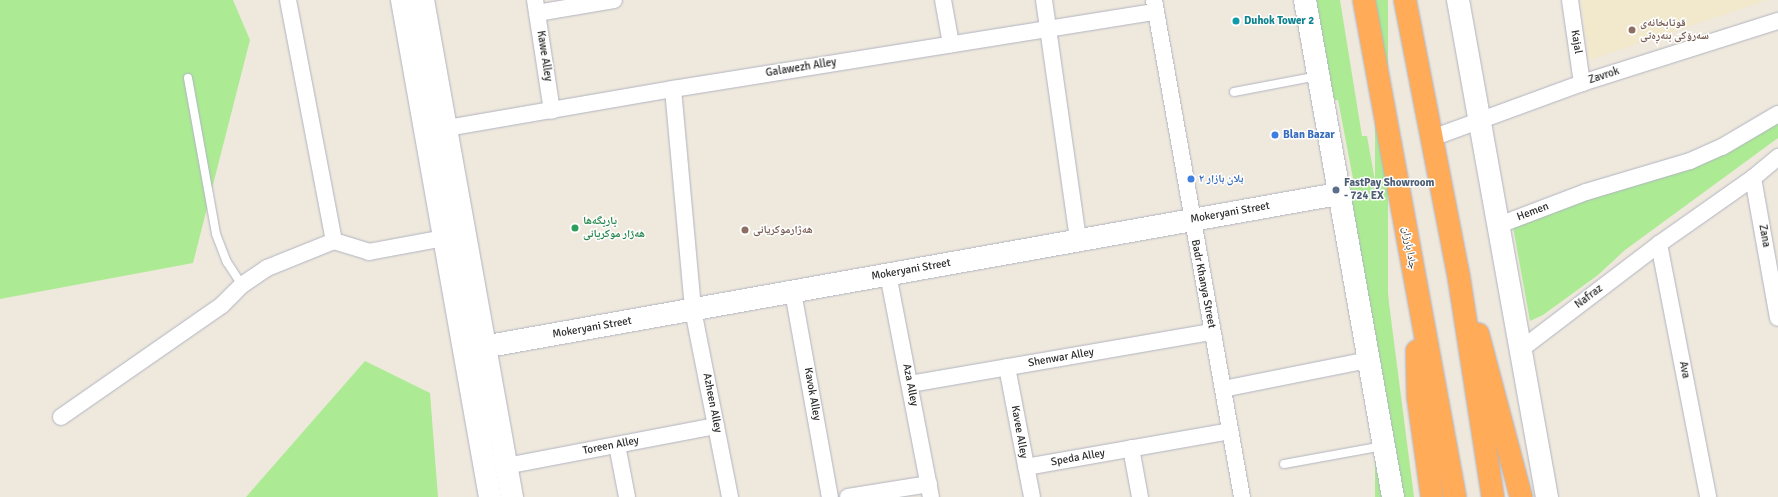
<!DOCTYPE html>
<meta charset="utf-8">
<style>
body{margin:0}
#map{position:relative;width:1778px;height:497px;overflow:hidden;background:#efe9dd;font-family:Signika,"Noto Naskh Arabic",sans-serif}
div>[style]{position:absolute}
.education>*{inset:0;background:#f2e8cb}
.green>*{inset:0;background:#aceb94;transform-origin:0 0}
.roads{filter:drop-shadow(0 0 1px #b1b3c1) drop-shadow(0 0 1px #b1b3c1)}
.lane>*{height:8px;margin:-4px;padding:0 4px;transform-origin:4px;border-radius:4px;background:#fff}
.street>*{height:16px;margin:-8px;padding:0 8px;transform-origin:8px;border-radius:8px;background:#fff}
.secondary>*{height:22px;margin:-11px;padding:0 11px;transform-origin:11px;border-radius:11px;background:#fff}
.highway>*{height:22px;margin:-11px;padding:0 11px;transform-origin:11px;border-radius:11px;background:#ffab58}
.dots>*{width:11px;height:11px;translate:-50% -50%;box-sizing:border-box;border:2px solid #fff;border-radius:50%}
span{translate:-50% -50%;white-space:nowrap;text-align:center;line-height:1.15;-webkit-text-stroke:3px #fff;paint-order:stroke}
.culture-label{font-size:11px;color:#0d838f;font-weight:700}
.left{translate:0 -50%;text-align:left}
.education-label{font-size:11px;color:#785e54;font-weight:700}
.street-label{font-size:11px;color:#2c2c2c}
.shop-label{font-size:11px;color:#366cbe;font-weight:700}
.service-label{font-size:11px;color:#4e5e75;font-weight:700}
.leisure-label{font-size:11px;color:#27864d;font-weight:700}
</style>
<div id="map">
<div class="education">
<div style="clip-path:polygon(1581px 0,1768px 0,1589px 60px)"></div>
</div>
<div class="green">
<div style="clip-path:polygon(0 0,233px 0,250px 40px,193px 263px,0 299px)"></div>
<div style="clip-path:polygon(1310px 0,1340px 0,1362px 136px,1367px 136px,1381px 214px,1389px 303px,1414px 497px,1400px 497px,1343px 187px,1354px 184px,1338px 100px,1327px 101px)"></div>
<div style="left:1375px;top:0;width:13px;height:505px"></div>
<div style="clip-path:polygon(1778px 116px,1778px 138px,1625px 250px,1598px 275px,1543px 315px,1530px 321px,1513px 227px)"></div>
<div style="clip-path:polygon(365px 361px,430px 393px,438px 497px,246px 497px)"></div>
</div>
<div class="roads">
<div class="lane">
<div style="left:188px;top:78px;width:158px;rotate:79.8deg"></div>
<div style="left:216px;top:234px;width:30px;rotate:69deg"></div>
<div style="left:227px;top:262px;width:27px;rotate:57deg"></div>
<div style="left:1234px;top:92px;width:86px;rotate:-10.8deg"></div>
<div style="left:1284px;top:464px;width:101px;rotate:-10.3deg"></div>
</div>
<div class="street">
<div style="left:288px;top:0;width:245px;rotate:79.2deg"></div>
<div style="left:334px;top:241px;width:37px;rotate:17deg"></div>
<div style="left:369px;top:252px;width:76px;rotate:-10.6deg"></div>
<div style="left:535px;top:0;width:112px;rotate:81.3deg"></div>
<div style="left:943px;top:0;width:45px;rotate:79.7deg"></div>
<div style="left:1044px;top:0;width:242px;rotate:81.9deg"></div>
<div style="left:1154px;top:0;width:505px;rotate:79.96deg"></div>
<div style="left:1570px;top:0;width:84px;rotate:81.8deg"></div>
<div style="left:537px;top:13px;width:78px;rotate:-9.6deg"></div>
<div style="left:673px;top:89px;width:222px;rotate:84.8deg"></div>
<div style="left:693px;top:310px;width:191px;rotate:78.8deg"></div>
<div style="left:447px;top:128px;width:229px;rotate:-9.8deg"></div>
<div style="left:673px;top:89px;width:489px;rotate:-9.1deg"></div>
<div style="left:1432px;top:138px;width:160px;rotate:-20.1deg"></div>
<div style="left:1582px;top:83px;width:206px;rotate:-17.6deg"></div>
<div style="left:1753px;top:178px;width:142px;rotate:79.9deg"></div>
<div style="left:1499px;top:225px;width:93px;rotate:-20.8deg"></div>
<div style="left:1586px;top:192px;width:109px;rotate:-16.6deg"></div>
<div style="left:1690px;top:161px;width:35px;rotate:-24deg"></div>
<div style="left:1722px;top:147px;width:65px;rotate:-30.5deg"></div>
<div style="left:1659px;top:244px;width:258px;rotate:79deg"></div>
<div style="left:888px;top:274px;width:227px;rotate:79.1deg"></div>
<div style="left:793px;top:292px;width:208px;rotate:79.8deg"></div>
<div style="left:1520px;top:350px;width:175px;rotate:-37.3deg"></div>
<div style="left:1659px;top:244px;width:115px;rotate:-35.1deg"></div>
<div style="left:1753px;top:178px;width:33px;rotate:-40deg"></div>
<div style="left:1007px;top:367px;width:132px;rotate:79.1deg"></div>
<div style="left:910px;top:384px;width:306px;rotate:-9.8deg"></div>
<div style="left:1223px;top:389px;width:148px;rotate:-11.3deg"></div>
<div style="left:61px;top:417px;width:196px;rotate:-34.8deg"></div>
<div style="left:222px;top:305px;width:28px;rotate:-45deg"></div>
<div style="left:242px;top:285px;width:30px;rotate:-34deg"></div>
<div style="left:267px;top:268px;width:72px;rotate:-21.9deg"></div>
<div style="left:617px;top:445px;width:53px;rotate:79.1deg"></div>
<div style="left:1131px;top:448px;width:50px;rotate:79.6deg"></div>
<div style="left:506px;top:466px;width:214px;rotate:-10.8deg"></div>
<div style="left:1026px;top:467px;width:207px;rotate:-10deg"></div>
<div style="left:848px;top:497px;width:82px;rotate:-9.1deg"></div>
</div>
<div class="secondary">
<div style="left:402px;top:0;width:505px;rotate:79.96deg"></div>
<div style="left:423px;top:0;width:505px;rotate:79.85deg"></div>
<div style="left:1305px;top:0;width:505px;rotate:79.96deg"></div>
<div style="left:1458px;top:0;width:505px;rotate:79.85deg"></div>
<div style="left:483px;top:347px;width:869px;rotate:-10.15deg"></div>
</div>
<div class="highway">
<div style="left:1364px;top:0;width:505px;rotate:79.62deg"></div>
<div style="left:1405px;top:0;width:283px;rotate:79deg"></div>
<div style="left:1459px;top:278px;width:222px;rotate:81.2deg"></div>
<div style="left:1478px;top:334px;width:169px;rotate:75.2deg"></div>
<div style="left:1417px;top:351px;width:46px;rotate:88.8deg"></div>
<div style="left:1418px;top:397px;width:101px;rotate:82deg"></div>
</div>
</div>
<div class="dots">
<div style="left:1236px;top:21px;background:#0f9aa8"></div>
<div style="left:1632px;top:30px;background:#8d6e63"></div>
<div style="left:1275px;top:135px;background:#3f7fe0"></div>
<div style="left:1191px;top:179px;background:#3f7fe0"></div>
<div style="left:1336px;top:190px;background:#5c6f8a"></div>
<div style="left:575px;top:228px;background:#2e9e5b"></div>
<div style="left:745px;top:230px;background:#8d6e63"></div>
</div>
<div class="culture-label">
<span class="left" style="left:1244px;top:21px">Duhok Tower 2</span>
</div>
<div class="education-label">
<span class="left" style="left:1640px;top:30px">قوتابخانەی<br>سەرۆکی بنەڕەتی</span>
<span class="left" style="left:753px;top:230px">ھەژارموکریانی</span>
</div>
<div class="street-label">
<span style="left:1576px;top:42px;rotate:81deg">Kajal</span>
<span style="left:544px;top:56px;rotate:81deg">Kawe Alley</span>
<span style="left:801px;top:68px;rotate:-9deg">Galawezh Alley</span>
<span style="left:1604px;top:76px;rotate:-18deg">Zavrok</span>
<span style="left:1533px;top:212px;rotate:-21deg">Hemen</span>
<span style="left:1230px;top:213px;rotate:-10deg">Mokeryani Street</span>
<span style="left:1764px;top:236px;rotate:80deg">Zana</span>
<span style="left:1409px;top:248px;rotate:80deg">جادا بارزان</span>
<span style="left:911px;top:270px;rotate:-10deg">Mokeryani Street</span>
<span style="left:1203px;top:284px;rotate:79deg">Badr Khanya Street</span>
<span style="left:1589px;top:297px;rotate:-37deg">Nafraz</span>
<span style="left:592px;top:328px;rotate:-10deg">Mokeryani Street</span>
<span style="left:1061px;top:358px;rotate:-10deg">Shenwar Alley</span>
<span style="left:1684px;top:370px;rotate:79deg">Ava</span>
<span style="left:910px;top:385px;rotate:79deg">Aza Alley</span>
<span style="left:812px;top:394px;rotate:80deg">Kavok Alley</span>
<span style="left:712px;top:403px;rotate:79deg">Azheen Alley</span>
<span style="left:1019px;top:432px;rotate:80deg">Kavee Alley</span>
<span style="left:611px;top:446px;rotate:-11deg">Toreen Alley</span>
<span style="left:1078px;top:458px;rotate:-10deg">Speda Alley</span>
</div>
<div class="shop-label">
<span class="left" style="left:1283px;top:135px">Blan Bazar</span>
<span class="left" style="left:1199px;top:179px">بلان بازار ٢</span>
</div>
<div class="service-label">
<span class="left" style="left:1344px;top:190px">FastPay Showroom<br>- 724 EX</span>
</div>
<div class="leisure-label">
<span class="left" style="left:583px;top:228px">یاریگەها<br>هەژار موکریانی</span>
</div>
</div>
